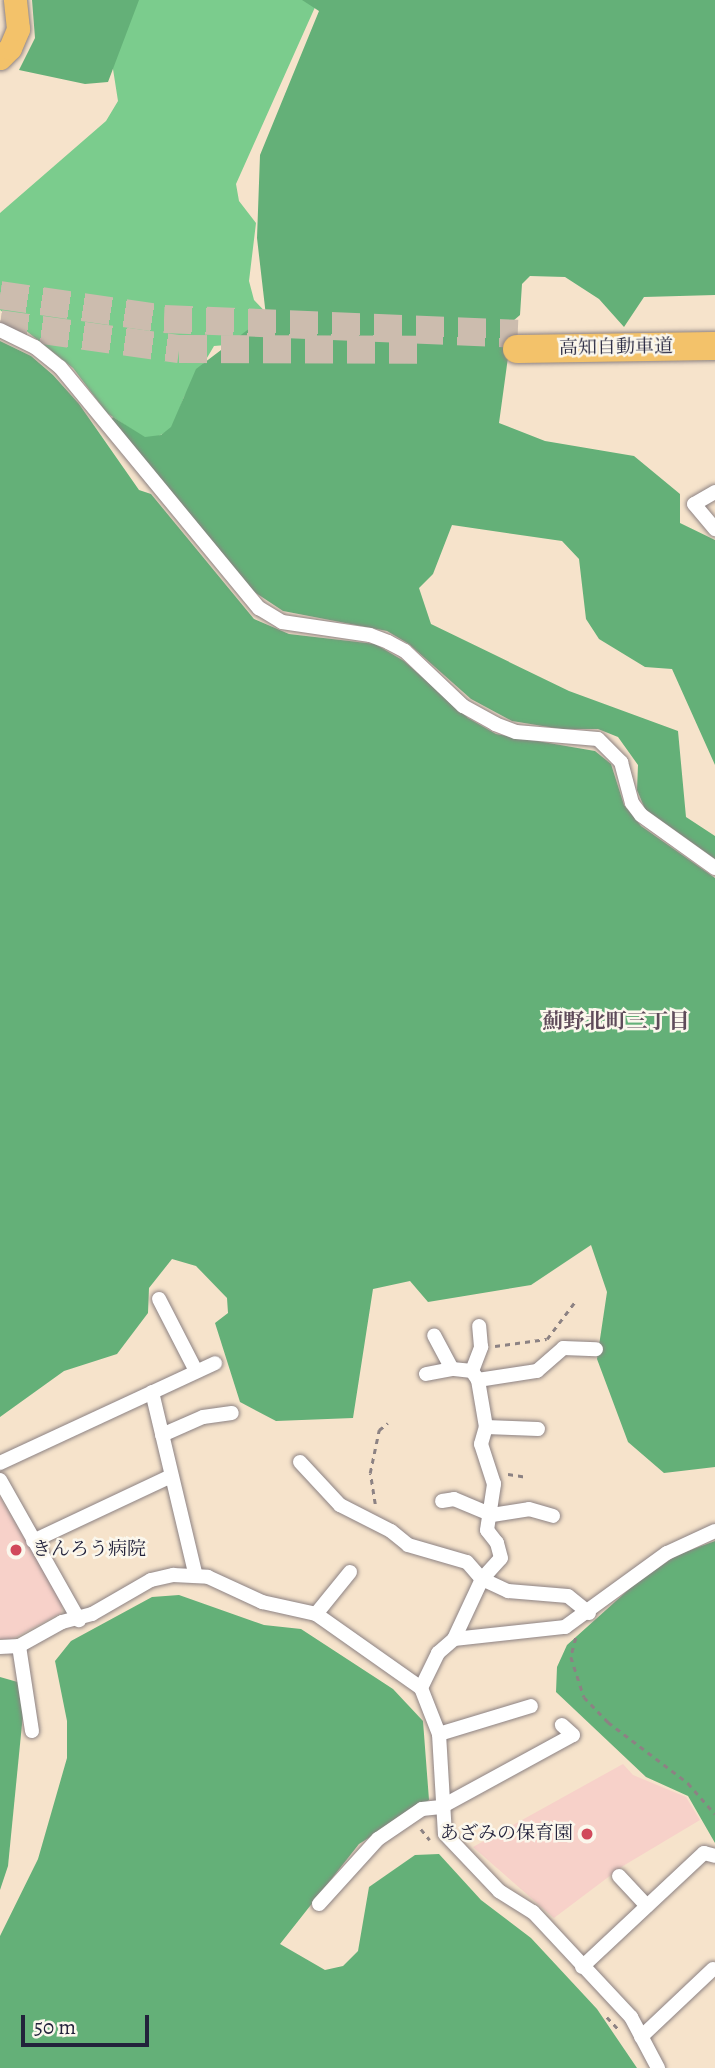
<!DOCTYPE html>
<meta charset="utf-8">
<style>
body{margin:0}
#map{position:relative;width:715px;height:2068px;overflow:hidden;background:#f6e3cb;font-family:Alegreya,"Noto Serif JP",serif}
div>[style]{position:absolute}
.built>*{inset:0;background:#f7d1c9}
.green>*{inset:0;background:#7bcc8d}
.forest>*{inset:0;background:#64b078}
.motorway-tunnel>*{height:28px;margin-top:-14px;transform-origin:0;background:repeating-linear-gradient(90deg,#ccbcae 0 28px,transparent 0 42px)}
.path>*{height:2.5px;margin-top:-1.25px;transform-origin:0;background:repeating-linear-gradient(90deg,#8c8283 0 5px,transparent 0 10px)}
.roads{filter:drop-shadow(0 0 2px #8c8283) drop-shadow(0 0 2px #8c8283)}
.minor>*{height:14px;margin:-7px;padding:0 7px;transform-origin:7px;border-radius:7px;background:#fff}
.primary>*{height:23px;margin:-11.5px;padding:0 11.5px;transform-origin:11.5px;border-radius:11.5px;background:#f3c26a}
.motorway>*{height:28px;margin:-14px;padding:0 14px;transform-origin:14px;border-radius:14px;background:#f3c26a}
.dots>*{width:19px;height:19px;translate:-50% -50%;box-sizing:border-box;border:4px solid #fbf7ec;border-radius:50%}
span{translate:-50% -50%;white-space:nowrap;text-align:center;line-height:1.15;-webkit-text-stroke:5px #fbf7ec;paint-order:stroke}
.street-label{font-size:19px;color:#22223b}
.poi-label{font-size:19px;color:#22223b}
.left{translate:0 -50%;text-align:left}
.right{translate:-100% -50%;text-align:right}
.neighbourhood-label{font-size:21px;color:#5f4b5a;font-weight:700}
.scale{position:absolute;left:21px;top:2015px;width:128px;height:32px;box-sizing:border-box;border:4px solid #22223b;border-top:0;padding-left:9px;font-size:21px;line-height:24px;white-space:nowrap;color:#22223b;-webkit-text-stroke:5px #fbf7ec;paint-order:stroke}
</style>
<div id="map">
<div class="built">
<div style="clip-path:polygon(0 1497px,63px 1603px,61px 1613px,12px 1639px,0 1639px)"></div>
<div style="clip-path:polygon(623px 1764px,633px 1775px,686px 1797px,700px 1820px,623px 1866px,554px 1918px,473px 1847px)"></div>
</div>
<div class="green">
<div style="clip-path:polygon(130px 0,307px 0,316px 5px,236px 184px,239px 201px,256px 223px,249px 281px,254px 300px,276px 323px,250px 343px,214px 346px,184px 397px,172px 429px,149px 441px,107px 413px,73px 368px,0 310px,0 213px,106px 121px,118px 101px,110px 50px)"></div>
</div>
<div class="forest">
<div style="clip-path:polygon(32px 0,139px 0,108px 82px,85px 84px,19px 70px,35px 38px)"></div>
<div style="clip-path:polygon(302px 0,715px 0,715px 295px,644px 297px,624px 327px,599px 299px,565px 277px,530px 276px,522px 284px,520px 315px,513px 321px,499px 423px,545px 441px,634px 456px,680px 494px,680px 523px,715px 540px,715px 765px,672px 669px,645px 667px,599px 639px,586px 619px,579px 559px,562px 541px,452px 525px,433px 574px,419px 588px,431px 624px,569px 691px,678px 731px,686px 817px,715px 836px,715px 859px,645px 809px,637px 790px,638px 765px,618px 737px,598px 729px,561px 729px,512px 721px,471px 699px,409px 644px,387px 631px,283px 611px,247px 587px,109px 423px,113px 417px,145px 437px,161px 435px,171px 427px,196px 369px,266px 316px,257px 238px,260px 155px,319px 11px)"></div>
<div style="clip-path:polygon(0 341px,31px 356px,53px 375px,79px 404px,139px 490px,151px 494px,254px 619px,289px 634px,375px 644px,404px 661px,468px 718px,496px 734px,595px 751px,611px 764px,624px 805px,641px 826px,715px 878px,715px 1467px,664px 1473px,628px 1442px,597px 1359px,607px 1292px,591px 1245px,531px 1285px,428px 1302px,410px 1281px,373px 1289px,353px 1418px,276px 1421px,240px 1402px,215px 1323px,228px 1313px,227px 1298px,196px 1266px,172px 1259px,149px 1288px,148px 1313px,117px 1354px,64px 1371px,0 1417px)"></div>
<div style="clip-path:polygon(715px 1541px,715px 1843px,688px 1796px,646px 1777px,556px 1692px,557px 1667px,567px 1645px,636px 1583px,677px 1555px)"></div>
<div style="clip-path:polygon(179px 1595px,264px 1625px,301px 1629px,393px 1689px,423px 1721px,429px 1800px,359px 1844px,280px 1944px,325px 1970px,343px 1966px,358px 1951px,369px 1887px,415px 1855px,439px 1854px,481px 1900px,531px 1938px,597px 2009px,637px 2068px,0 2068px,0 1936px,38px 1859px,67px 1758px,67px 1721px,55px 1661px,71px 1641px,152px 1597px)"></div>
<div style="clip-path:polygon(0 1677px,21px 1683px,23px 1714px,8px 1866px,0 1890px)"></div>
</div>
<div class="motorway-tunnel">
<div style="left:0;top:295px;width:166px;rotate:8.3deg"></div>
<div style="left:164px;top:319px;width:354px;rotate:2.4deg"></div>
<div style="left:0;top:324px;width:181px;rotate:8deg"></div>
<div style="left:179px;top:349px;width:244px;rotate:0.2deg"></div>
</div>
<div class="path">
<div style="left:495px;top:1346px;width:52px;rotate:-7.7deg"></div>
<div style="left:547px;top:1339px;width:45px;rotate:-53.1deg"></div>
<div style="left:508px;top:1474px;width:18px;rotate:9deg"></div>
<div style="left:375px;top:1504px;width:31px;rotate:-99deg"></div>
<div style="left:370px;top:1473px;width:44px;rotate:-78.2deg"></div>
<div style="left:379px;top:1430px;width:11px;rotate:-38deg"></div>
<div style="left:576px;top:1638px;width:20px;rotate:105deg"></div>
<div style="left:571px;top:1657px;width:42px;rotate:72deg"></div>
<div style="left:584px;top:1697px;width:35px;rotate:46deg"></div>
<div style="left:608px;top:1722px;width:101px;rotate:37.3deg"></div>
<div style="left:688px;top:1783px;width:41px;rotate:48.9deg"></div>
<div style="left:421px;top:1829px;width:14px;rotate:51deg"></div>
<div style="left:607px;top:2017px;width:18px;rotate:47deg"></div>
</div>
<div class="roads">
<div class="minor">
<div style="left:0;top:330px;width:39px;rotate:26deg"></div>
<div style="left:35px;top:347px;width:32px;rotate:39deg"></div>
<div style="left:60px;top:367px;width:313px;rotate:50.5deg"></div>
<div style="left:259px;top:608px;width:27px;rotate:31deg"></div>
<div style="left:282px;top:622px;width:89px;rotate:8.4deg"></div>
<div style="left:370px;top:635px;width:19px;rotate:21deg"></div>
<div style="left:388px;top:642px;width:19px;rotate:28deg"></div>
<div style="left:405px;top:651px;width:80px;rotate:43.5deg"></div>
<div style="left:463px;top:706px;width:37px;rotate:29deg"></div>
<div style="left:495px;top:724px;width:22px;rotate:21deg"></div>
<div style="left:516px;top:732px;width:82px;rotate:4.9deg"></div>
<div style="left:598px;top:739px;width:33px;rotate:45deg"></div>
<div style="left:621px;top:762px;width:42px;rotate:75deg"></div>
<div style="left:632px;top:803px;width:15px;rotate:53deg"></div>
<div style="left:641px;top:815px;width:91px;rotate:35.6deg"></div>
<div style="left:715px;top:492px;width:24px;rotate:150deg"></div>
<div style="left:694px;top:504px;width:33px;rotate:50deg"></div>
<div style="left:159px;top:1299px;width:81px;rotate:62.8deg"></div>
<div style="left:472px;top:1371px;width:26px;rotate:-69deg"></div>
<div style="left:481px;top:1347px;width:21px;rotate:-95deg"></div>
<div style="left:426px;top:1374px;width:26px;rotate:-11deg"></div>
<div style="left:478px;top:1380px;width:60px;rotate:-8.7deg"></div>
<div style="left:537px;top:1371px;width:35px;rotate:-41deg"></div>
<div style="left:563px;top:1348px;width:33px;rotate:2deg"></div>
<div style="left:152px;top:1392px;width:189px;rotate:76.6deg"></div>
<div style="left:486px;top:1427px;width:52px;rotate:2.2deg"></div>
<div style="left:162px;top:1435px;width:45px;rotate:-23.7deg"></div>
<div style="left:203px;top:1417px;width:29px;rotate:-8deg"></div>
<div style="left:300px;top:1462px;width:59px;rotate:47.1deg"></div>
<div style="left:340px;top:1505px;width:57px;rotate:27deg"></div>
<div style="left:391px;top:1531px;width:22px;rotate:39deg"></div>
<div style="left:408px;top:1545px;width:61px;rotate:16.1deg"></div>
<div style="left:467px;top:1562px;width:23px;rotate:49deg"></div>
<div style="left:482px;top:1579px;width:29px;rotate:25deg"></div>
<div style="left:508px;top:1591px;width:60px;rotate:4.8deg"></div>
<div style="left:568px;top:1596px;width:27px;rotate:39deg"></div>
<div style="left:0;top:1463px;width:237px;rotate:-24.9deg"></div>
<div style="left:0;top:1480px;width:161px;rotate:60.6deg"></div>
<div style="left:442px;top:1501px;width:12px;rotate:-9deg"></div>
<div style="left:454px;top:1499px;width:41px;rotate:22.8deg"></div>
<div style="left:492px;top:1515px;width:37px;rotate:-9deg"></div>
<div style="left:529px;top:1509px;width:25px;rotate:16deg"></div>
<div style="left:33px;top:1541px;width:153px;rotate:-25.2deg"></div>
<div style="left:316px;top:1614px;width:54px;rotate:-51deg"></div>
<div style="left:454px;top:1639px;width:112px;rotate:-6.2deg"></div>
<div style="left:565px;top:1627px;width:126px;rotate:-36deg"></div>
<div style="left:667px;top:1553px;width:53px;rotate:-24.6deg"></div>
<div style="left:19px;top:1646px;width:86px;rotate:81.3deg"></div>
<div style="left:0;top:1647px;width:19px;rotate:-3deg"></div>
<div style="left:19px;top:1646px;width:49px;rotate:-29.2deg"></div>
<div style="left:62px;top:1622px;width:31px;rotate:-15deg"></div>
<div style="left:92px;top:1614px;width:68px;rotate:-30deg"></div>
<div style="left:151px;top:1580px;width:23px;rotate:-13deg"></div>
<div style="left:173px;top:1575px;width:35px;rotate:3deg"></div>
<div style="left:208px;top:1577px;width:60px;rotate:24.8deg"></div>
<div style="left:262px;top:1602px;width:55px;rotate:12.5deg"></div>
<div style="left:316px;top:1614px;width:128px;rotate:35.2deg"></div>
<div style="left:421px;top:1688px;width:49px;rotate:68.6deg"></div>
<div style="left:439px;top:1734px;width:100px;rotate:86.6deg"></div>
<div style="left:445px;top:1834px;width:79px;rotate:46.5deg"></div>
<div style="left:499px;top:1891px;width:40px;rotate:32deg"></div>
<div style="left:533px;top:1912px;width:144px;rotate:47deg"></div>
<div style="left:631px;top:2017px;width:58px;rotate:62.1deg"></div>
<div style="left:421px;top:1688px;width:39px;rotate:-64deg"></div>
<div style="left:438px;top:1653px;width:21px;rotate:-41deg"></div>
<div style="left:454px;top:1639px;width:66px;rotate:-65deg"></div>
<div style="left:482px;top:1579px;width:28px;rotate:-48deg"></div>
<div style="left:501px;top:1558px;width:16px;rotate:-105deg"></div>
<div style="left:497px;top:1543px;width:16px;rotate:-128deg"></div>
<div style="left:487px;top:1530px;width:47px;rotate:-81.3deg"></div>
<div style="left:494px;top:1484px;width:42px;rotate:-108deg"></div>
<div style="left:481px;top:1444px;width:18px;rotate:-74deg"></div>
<div style="left:486px;top:1427px;width:48px;rotate:-99.7deg"></div>
<div style="left:478px;top:1380px;width:11px;rotate:-124deg"></div>
<div style="left:472px;top:1371px;width:20px;rotate:-174deg"></div>
<div style="left:452px;top:1369px;width:38px;rotate:-118deg"></div>
<div style="left:439px;top:1734px;width:96px;rotate:-16.9deg"></div>
<div style="left:619px;top:1876px;width:41px;rotate:47deg"></div>
<div style="left:319px;top:1904px;width:88px;rotate:-47.8deg"></div>
<div style="left:378px;top:1839px;width:53px;rotate:-34.3deg"></div>
<div style="left:422px;top:1809px;width:19px;rotate:-6deg"></div>
<div style="left:441px;top:1807px;width:150px;rotate:-28.6deg"></div>
<div style="left:573px;top:1735px;width:15px;rotate:-138deg"></div>
<div style="left:582px;top:1967px;width:167px;rotate:-43.1deg"></div>
<div style="left:704px;top:1853px;width:11px;rotate:15deg"></div>
<div style="left:641px;top:2037px;width:99px;rotate:-43.4deg"></div>
</div>
<div class="primary">
<div style="left:0;top:58px;width:14px;rotate:-45deg"></div>
<div style="left:10px;top:48px;width:21px;rotate:-67deg"></div>
<div style="left:18px;top:29px;width:29px;rotate:-96deg"></div>
</div>
<div class="motorway">
<div style="left:517px;top:349px;width:198px;rotate:-0.9deg"></div>
</div>
</div>
<div class="dots">
<div style="left:16px;top:1550px;background:#d1495b"></div>
<div style="left:587px;top:1834px;background:#d1495b"></div>
</div>
<div class="street-label">
<span style="left:616px;top:348px;rotate:-1deg">高知自動車道</span>
</div>
<div class="poi-label">
<span class="left" style="left:32px;top:1550px">きんろう病院</span>
<span class="right" style="left:573px;top:1834px">あざみの保育園</span>
</div>
<div class="neighbourhood-label">
<span style="left:616px;top:1021px">薊野北町三丁目</span>
</div>
<div class="scale">50 m</div>
</div>
